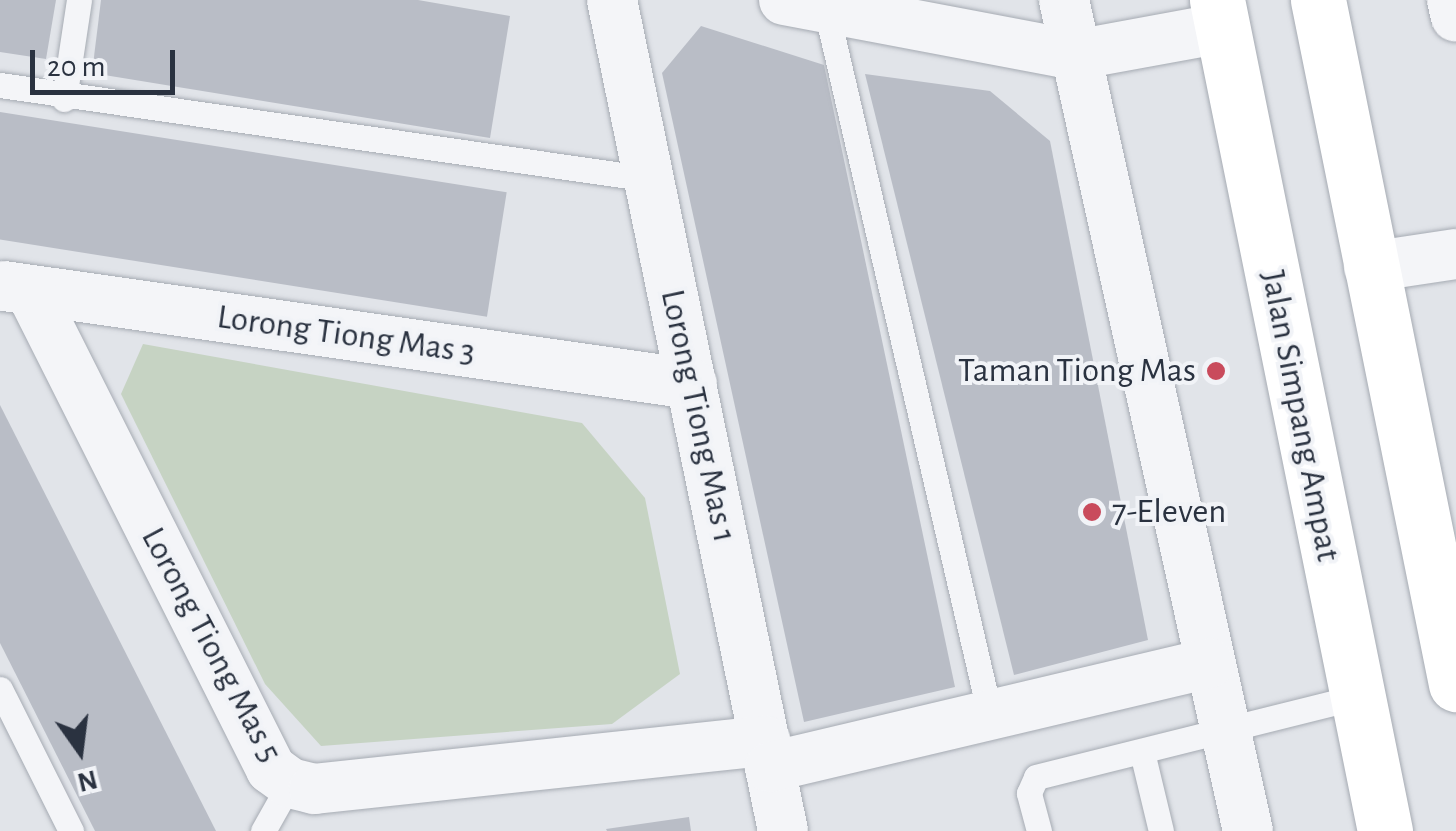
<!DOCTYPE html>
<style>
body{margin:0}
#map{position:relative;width:1456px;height:831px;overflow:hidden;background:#e1e4e9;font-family:"Alegreya Sans",sans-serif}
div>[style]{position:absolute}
.green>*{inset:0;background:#c6d3c3}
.building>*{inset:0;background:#b9bdc6;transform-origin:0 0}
.roads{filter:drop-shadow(0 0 2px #a6abb3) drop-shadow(0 0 2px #a6abb3)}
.service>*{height:25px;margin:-12.5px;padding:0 12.5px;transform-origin:12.5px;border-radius:12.5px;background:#f4f5f8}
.minor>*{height:50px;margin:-25px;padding:0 25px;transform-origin:25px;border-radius:25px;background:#f4f5f8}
.trunk>*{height:55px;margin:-27.5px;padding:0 27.5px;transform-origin:27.5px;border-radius:27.5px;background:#fff}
.dots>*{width:28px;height:28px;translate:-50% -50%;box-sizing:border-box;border:5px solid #f1f3f7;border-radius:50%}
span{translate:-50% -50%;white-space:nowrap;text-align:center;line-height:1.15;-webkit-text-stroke:8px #f1f3f7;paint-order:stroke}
.street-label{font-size:35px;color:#2a3240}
.poi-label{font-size:35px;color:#2a3240}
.right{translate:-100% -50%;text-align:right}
.left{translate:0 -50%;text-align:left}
.north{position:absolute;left:30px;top:701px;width:100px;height:100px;-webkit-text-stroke:8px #f1f3f7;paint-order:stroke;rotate:166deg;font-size:28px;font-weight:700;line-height:40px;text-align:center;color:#2a3240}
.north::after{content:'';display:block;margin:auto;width:35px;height:45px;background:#2a3240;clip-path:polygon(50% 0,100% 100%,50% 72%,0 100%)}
.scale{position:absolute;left:30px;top:50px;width:145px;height:45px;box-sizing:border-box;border:5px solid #2a3240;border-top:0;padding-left:12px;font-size:30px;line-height:35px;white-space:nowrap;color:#2a3240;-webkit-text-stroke:8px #f1f3f7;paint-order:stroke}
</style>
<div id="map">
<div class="green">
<div style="clip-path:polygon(143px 344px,582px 423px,645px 498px,680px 674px,612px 724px,321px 746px,265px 684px,121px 394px)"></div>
</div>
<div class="building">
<div style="clip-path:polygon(0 0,56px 0,46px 59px,0 52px)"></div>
<div style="clip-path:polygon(101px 0,418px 0,510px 16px,490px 138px,92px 73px)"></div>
<div style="clip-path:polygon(701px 26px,824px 65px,955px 687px,804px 722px,662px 73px)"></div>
<div style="clip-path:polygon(865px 74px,990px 91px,1050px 141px,1148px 640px,1014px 675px)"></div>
<div style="left:0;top:112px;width:513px;height:126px;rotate:9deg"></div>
<div style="clip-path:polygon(0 405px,216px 831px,95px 831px,0 643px)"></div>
<div style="clip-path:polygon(689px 817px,691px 831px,607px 831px,606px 829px)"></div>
</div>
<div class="roads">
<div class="service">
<div style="left:826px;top:9px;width:725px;rotate:76.92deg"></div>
<div style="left:0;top:85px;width:656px;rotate:8.24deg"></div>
<div style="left:64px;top:99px;width:100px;rotate:-81.4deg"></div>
<div style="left:0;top:689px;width:159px;rotate:63.4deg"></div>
<div style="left:1142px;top:752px;width:81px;rotate:76.5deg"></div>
<div style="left:263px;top:831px;width:55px;rotate:-60.6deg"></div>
<div style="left:1039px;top:831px;width:39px;rotate:-105deg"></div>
<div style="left:1029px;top:793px;width:17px;rotate:-66deg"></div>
<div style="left:1036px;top:777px;width:331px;rotate:-14deg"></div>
</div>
<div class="minor">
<div style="left:612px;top:0;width:848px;rotate:78.37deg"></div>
<div style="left:784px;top:0;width:296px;rotate:10.7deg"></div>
<div style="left:1075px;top:55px;width:149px;rotate:-10.4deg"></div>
<div style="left:1064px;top:0;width:851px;rotate:77.52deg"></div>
<div style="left:1452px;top:0;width:17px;rotate:77deg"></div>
<div style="left:1369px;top:267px;width:88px;rotate:-8.5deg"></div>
<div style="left:4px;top:286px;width:695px;rotate:8.11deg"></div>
<div style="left:30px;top:290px;width:536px;rotate:63.29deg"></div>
<div style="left:271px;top:769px;width:24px;rotate:36deg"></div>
<div style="left:290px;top:783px;width:25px;rotate:14deg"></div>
<div style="left:314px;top:789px;width:454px;rotate:-6.1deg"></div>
<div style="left:770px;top:767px;width:451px;rotate:-13.3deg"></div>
</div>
<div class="trunk">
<div style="left:1217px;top:0;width:848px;rotate:78.57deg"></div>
<div style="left:1318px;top:0;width:698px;rotate:78.59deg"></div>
</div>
</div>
<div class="dots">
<div style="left:1216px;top:371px;background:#c94b5c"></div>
<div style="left:1092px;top:512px;background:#c94b5c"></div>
</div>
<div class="street-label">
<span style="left:346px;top:335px;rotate:8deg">Lorong Tiong Mas 3</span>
<span style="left:698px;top:416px;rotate:78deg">Lorong Tiong Mas 1</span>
<span style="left:1300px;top:416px;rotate:79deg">Jalan Simpang Ampat</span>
<span style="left:211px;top:645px;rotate:62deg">Lorong Tiong Mas 5</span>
</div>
<div class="poi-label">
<span class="right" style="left:1196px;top:371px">Taman Tiong Mas</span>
<span class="left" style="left:1112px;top:512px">7-Eleven</span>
</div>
<div class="north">N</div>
<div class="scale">20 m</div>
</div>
